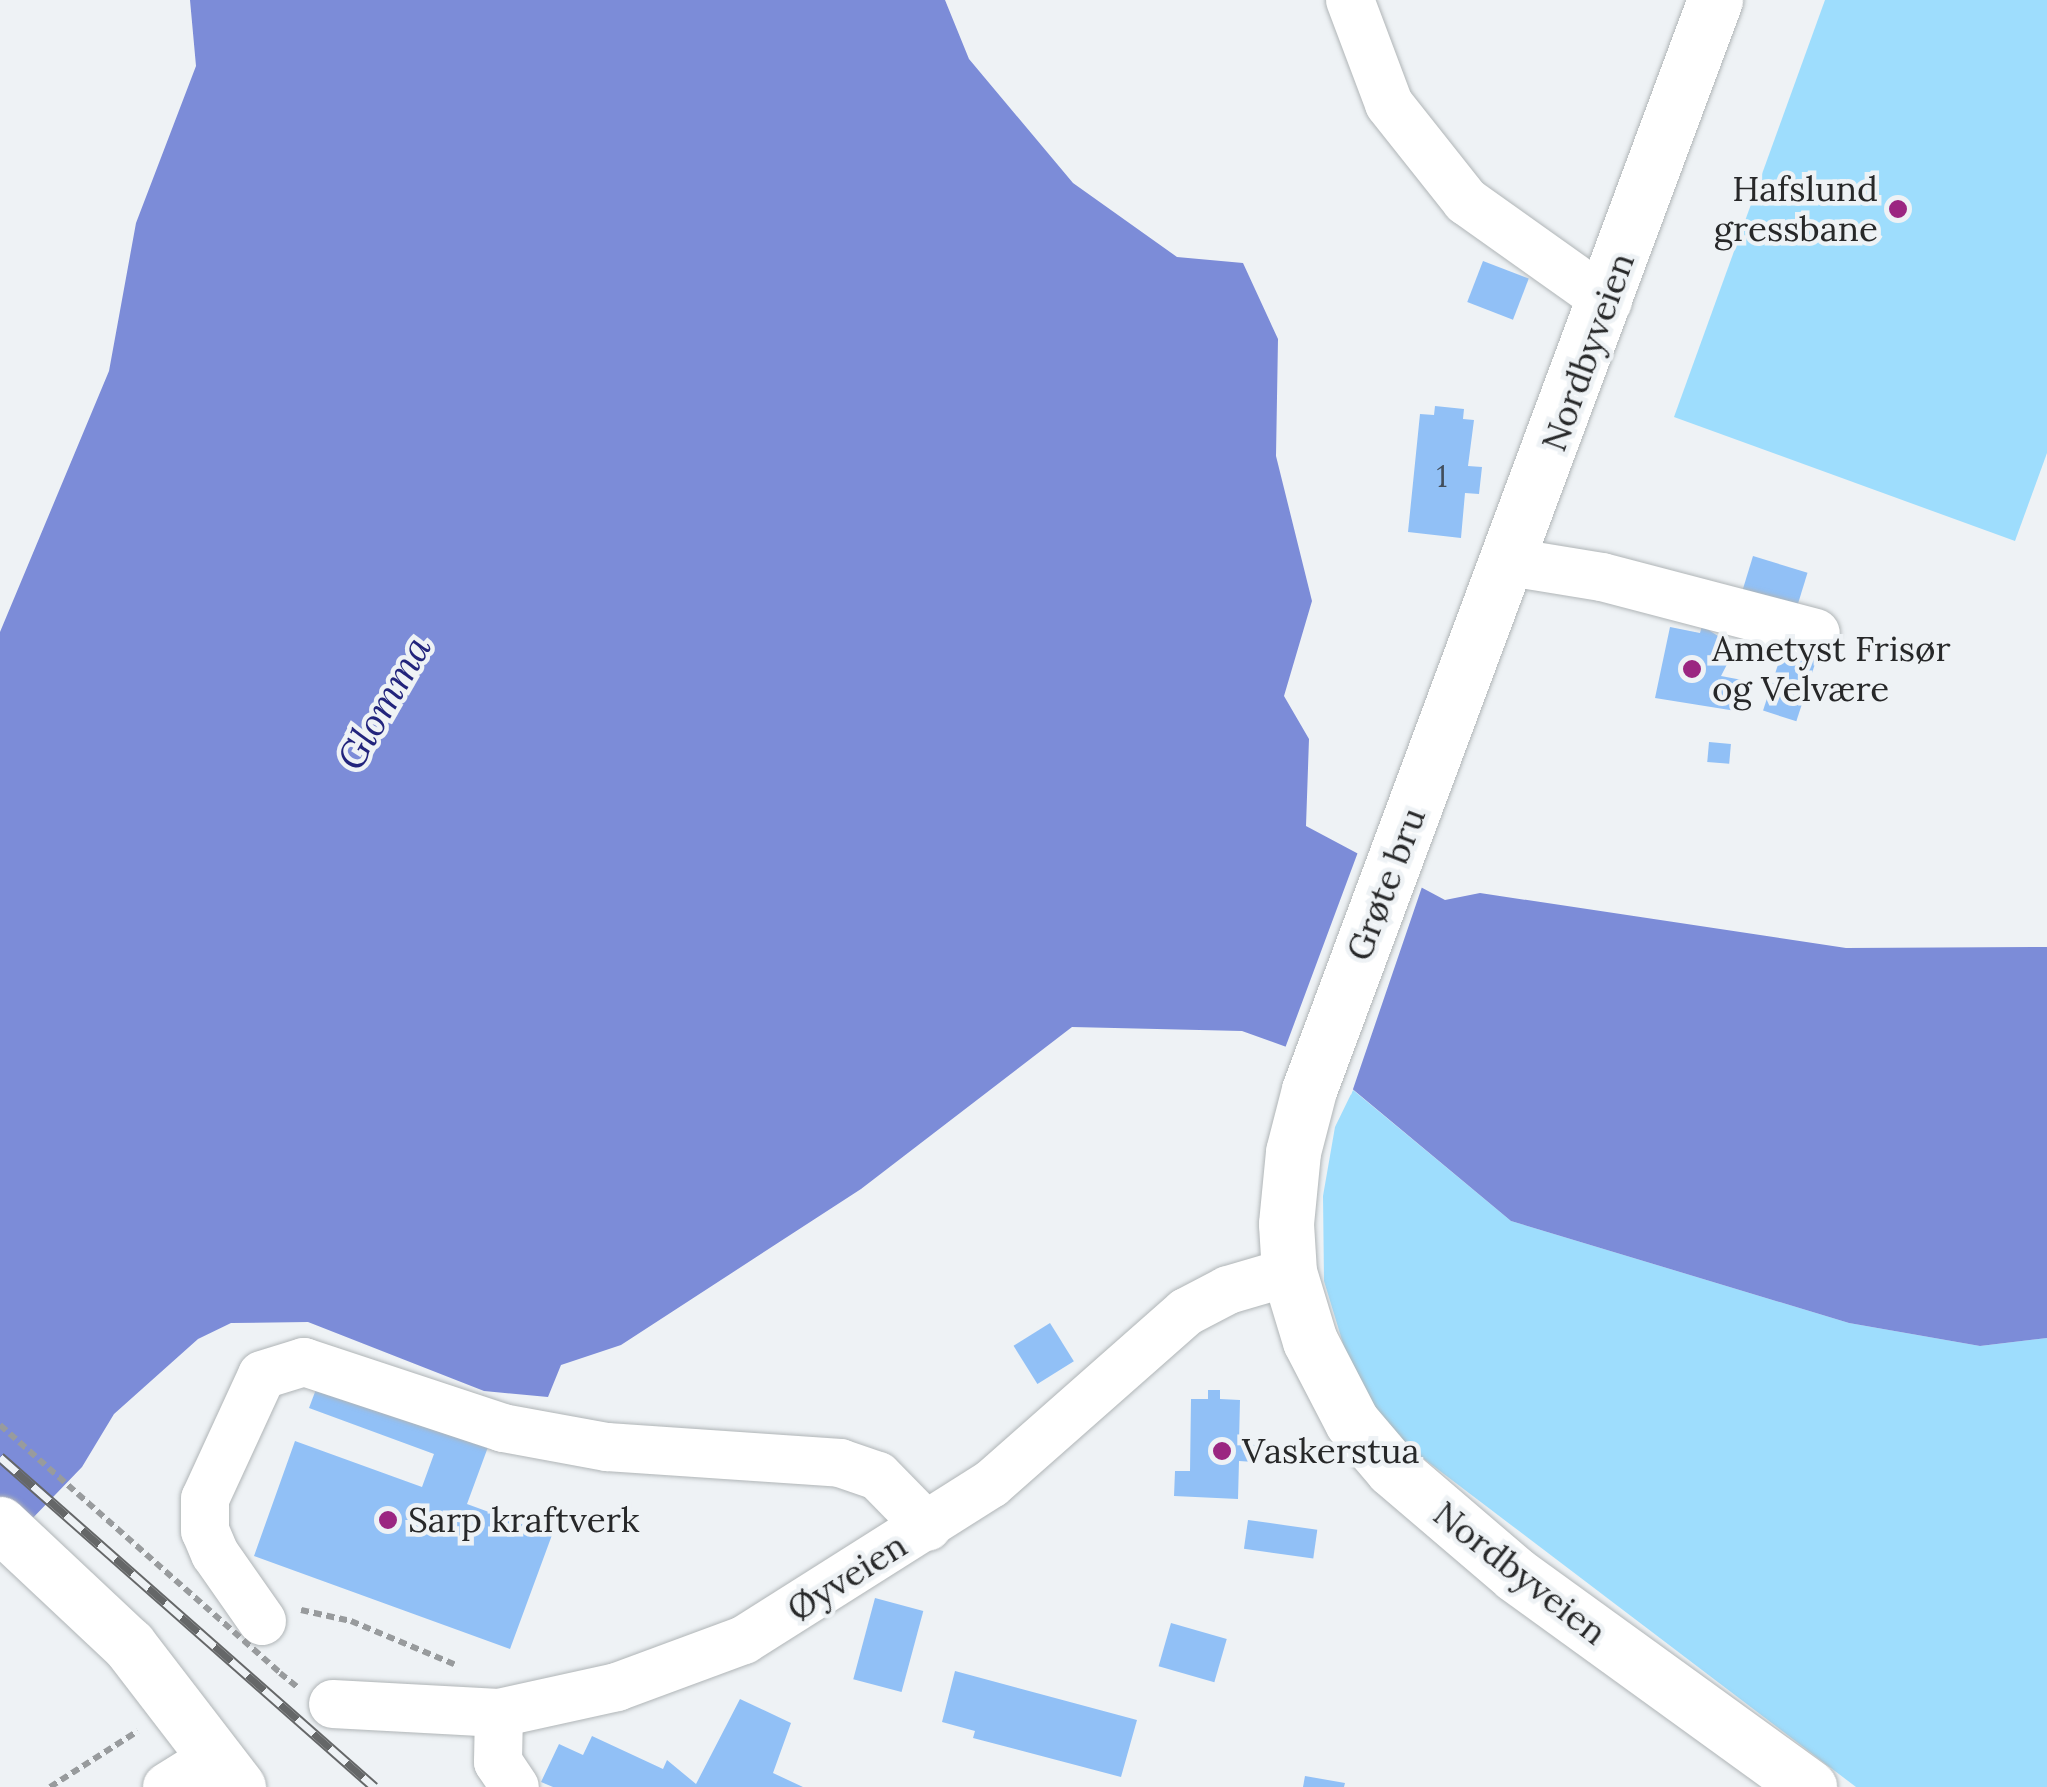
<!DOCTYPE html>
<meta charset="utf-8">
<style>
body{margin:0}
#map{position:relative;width:2047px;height:1787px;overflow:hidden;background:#eef2f5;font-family:Lora,serif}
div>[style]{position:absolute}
.green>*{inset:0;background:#9eddfd}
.water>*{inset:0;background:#7c8cd8}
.pier>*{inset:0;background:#eef2f5}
.building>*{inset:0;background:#91c0f6;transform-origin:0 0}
.path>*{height:6px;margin-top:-3px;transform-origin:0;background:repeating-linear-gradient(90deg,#989b9d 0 8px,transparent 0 13px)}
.roads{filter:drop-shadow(0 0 2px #b0b5b7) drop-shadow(0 0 2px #b0b5b7)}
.minor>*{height:48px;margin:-24px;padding:0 24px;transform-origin:24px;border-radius:24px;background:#fff}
.major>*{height:55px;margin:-27.5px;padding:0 27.5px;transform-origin:27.5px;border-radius:27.5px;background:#fff}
.rail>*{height:11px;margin-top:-5.5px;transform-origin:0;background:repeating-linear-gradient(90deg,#eef2f5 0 22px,#656768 0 44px);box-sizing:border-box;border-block:2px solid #656768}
.path-bridge>*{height:6px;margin-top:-3px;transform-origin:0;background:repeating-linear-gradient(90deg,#989b9d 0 8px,transparent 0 13px)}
.dots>*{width:28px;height:28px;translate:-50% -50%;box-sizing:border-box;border:5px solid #eef2f5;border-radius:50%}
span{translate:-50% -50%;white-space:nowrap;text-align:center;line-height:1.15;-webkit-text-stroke:9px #eef2f5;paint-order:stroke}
.number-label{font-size:30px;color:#424e5c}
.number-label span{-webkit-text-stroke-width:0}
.poi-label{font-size:35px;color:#272829}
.right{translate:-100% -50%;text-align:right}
.left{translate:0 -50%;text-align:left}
.street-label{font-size:35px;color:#272829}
.water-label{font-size:38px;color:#22247c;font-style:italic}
</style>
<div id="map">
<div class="green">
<div style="clip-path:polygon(1825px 0,2047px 0,2047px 453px,2015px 541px,1674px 417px)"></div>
<div style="clip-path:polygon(1353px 1090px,1511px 1221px,1849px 1323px,1980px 1346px,2047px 1338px,2047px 1787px,1856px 1787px,1386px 1430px,1345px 1350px,1324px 1281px,1323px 1196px,1335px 1127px)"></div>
</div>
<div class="water">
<div style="clip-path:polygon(190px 0,945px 0,969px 59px,1073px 183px,1177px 257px,1243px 263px,1278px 339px,1276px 456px,1312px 601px,1284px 696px,1309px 739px,1306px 826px,1445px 900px,1480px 893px,1846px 948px,2047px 947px,2047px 1338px,1980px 1346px,1849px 1323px,1511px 1221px,1314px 1057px,1242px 1031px,1072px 1027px,861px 1189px,621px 1345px,561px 1365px,548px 1397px,484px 1391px,308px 1322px,231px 1323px,198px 1339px,114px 1414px,82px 1467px,0 1552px,0 632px,109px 371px,136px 223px,196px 66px)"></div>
</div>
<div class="pier">
<div style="clip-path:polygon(1358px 852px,1423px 884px,1351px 1095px,1311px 1061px,1284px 1051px)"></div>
</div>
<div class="building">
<div style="left:1483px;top:261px;width:49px;height:44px;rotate:21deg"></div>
<div style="clip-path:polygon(1435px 406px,1464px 409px,1463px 419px,1474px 420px,1468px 466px,1482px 467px,1479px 494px,1465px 493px,1461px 538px,1408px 532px,1420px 414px,1434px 415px)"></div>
<div style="left:1753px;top:556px;width:57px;height:41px;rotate:17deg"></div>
<div style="clip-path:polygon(1702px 626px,1736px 647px,1721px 676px,1742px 680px,1736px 711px,1655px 698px,1670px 627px,1700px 633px)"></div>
<div style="left:1785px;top:643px;width:35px;height:71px;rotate:18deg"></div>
<div style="left:1709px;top:742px;width:22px;height:20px;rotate:5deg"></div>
<div style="left:1050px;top:1323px;width:45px;height:43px;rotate:58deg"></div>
<div style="clip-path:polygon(318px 1384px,488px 1447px,467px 1504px,552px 1535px,510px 1649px,254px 1556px,295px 1441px,422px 1487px,434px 1454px,309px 1408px)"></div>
<div style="clip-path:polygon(1208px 1390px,1220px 1390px,1220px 1399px,1240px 1400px,1239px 1442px,1255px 1442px,1254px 1462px,1239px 1461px,1238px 1499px,1174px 1496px,1175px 1471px,1190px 1471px,1191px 1399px,1208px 1399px)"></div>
<div style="left:1248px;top:1520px;width:70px;height:29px;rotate:8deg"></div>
<div style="left:875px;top:1598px;width:50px;height:84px;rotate:15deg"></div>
<div style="left:1171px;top:1623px;width:58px;height:45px;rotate:16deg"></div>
<div style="clip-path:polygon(955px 1671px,1137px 1720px,1121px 1777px,973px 1738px,975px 1731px,942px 1722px)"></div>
<div style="clip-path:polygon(740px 1699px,791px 1723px,773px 1773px,803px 1787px,553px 1787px,541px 1782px,559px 1744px,583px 1755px,592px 1736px,663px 1769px,667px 1760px,696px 1784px)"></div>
<div style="clip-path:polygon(1305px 1776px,1345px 1783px,1344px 1787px,1303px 1787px)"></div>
</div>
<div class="path">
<div style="left:301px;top:1610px;width:51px;rotate:12.4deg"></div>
<div style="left:351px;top:1621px;width:112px;rotate:22.7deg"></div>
<div style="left:280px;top:1673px;width:22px;rotate:39deg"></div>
<div style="left:50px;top:1787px;width:104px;rotate:-32.5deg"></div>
</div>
<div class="roads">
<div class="minor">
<div style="left:1350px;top:0;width:111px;rotate:69.4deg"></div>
<div style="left:1389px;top:104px;width:124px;rotate:51.6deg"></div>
<div style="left:1466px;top:201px;width:174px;rotate:35.4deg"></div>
<div style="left:1510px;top:562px;width:93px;rotate:9.3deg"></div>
<div style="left:1602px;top:577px;width:221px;rotate:14.7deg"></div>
<div style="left:262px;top:1621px;width:82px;rotate:-125deg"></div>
<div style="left:215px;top:1554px;width:25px;rotate:-113deg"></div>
<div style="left:205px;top:1531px;width:32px;rotate:-90deg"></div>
<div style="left:205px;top:1499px;width:136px;rotate:-65.3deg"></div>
<div style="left:262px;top:1375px;width:44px;rotate:-17.2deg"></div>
<div style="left:304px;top:1362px;width:210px;rotate:18.3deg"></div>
<div style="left:503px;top:1428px;width:106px;rotate:10.4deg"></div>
<div style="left:607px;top:1447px;width:234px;rotate:3.9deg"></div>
<div style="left:840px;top:1463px;width:40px;rotate:18.9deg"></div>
<div style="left:878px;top:1476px;width:71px;rotate:45.6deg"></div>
<div style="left:333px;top:1704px;width:166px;rotate:3.1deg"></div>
<div style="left:499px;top:1713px;width:121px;rotate:-12.4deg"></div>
<div style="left:617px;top:1687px;width:135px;rotate:-20.3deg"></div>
<div style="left:744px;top:1640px;width:292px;rotate:-32.3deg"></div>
<div style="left:991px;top:1484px;width:260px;rotate:-41.4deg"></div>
<div style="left:1186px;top:1312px;width:47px;rotate:-27.6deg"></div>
<div style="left:1228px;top:1290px;width:64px;rotate:-16.4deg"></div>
<div style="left:499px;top:1713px;width:49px;rotate:91.2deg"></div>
<div style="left:498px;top:1762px;width:30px;rotate:56deg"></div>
<div style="left:167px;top:1787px;width:57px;rotate:-32deg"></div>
</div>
<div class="major">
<div style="left:1715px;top:0;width:1163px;rotate:110.43deg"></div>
<div style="left:1309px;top:1090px;width:64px;rotate:104.5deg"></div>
<div style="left:1293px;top:1152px;width:72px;rotate:95.6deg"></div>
<div style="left:1286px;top:1224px;width:48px;rotate:86.4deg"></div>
<div style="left:1289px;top:1272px;width:72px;rotate:73.1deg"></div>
<div style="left:1310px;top:1341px;width:91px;rotate:62.6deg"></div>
<div style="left:1352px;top:1422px;width:62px;rotate:49.6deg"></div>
<div style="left:1392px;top:1469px;width:163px;rotate:40.5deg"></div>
<div style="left:1516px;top:1575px;width:362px;rotate:35.9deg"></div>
<div style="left:0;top:1524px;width:177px;rotate:43.2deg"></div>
<div style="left:129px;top:1645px;width:179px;rotate:52.5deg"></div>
</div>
</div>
<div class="rail">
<div style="left:0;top:1457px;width:499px;rotate:41.4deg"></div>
</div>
<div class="path-bridge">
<div style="left:0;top:1425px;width:374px;rotate:41.5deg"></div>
</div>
<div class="dots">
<div style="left:1898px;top:209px;background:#9b2681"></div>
<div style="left:1692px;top:669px;background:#9b2681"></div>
<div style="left:1222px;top:1451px;background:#9b2681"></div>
<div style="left:388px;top:1520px;background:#9b2681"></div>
</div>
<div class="number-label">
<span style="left:1442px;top:476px">1</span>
</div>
<div class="poi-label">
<span class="right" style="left:1878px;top:209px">Hafslund<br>gressbane</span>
<span class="left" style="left:1712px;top:669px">Ametyst Frisør<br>og Velvære</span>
<span class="left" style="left:1242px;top:1451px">Vaskerstua</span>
<span class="left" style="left:408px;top:1520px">Sarp kraftverk</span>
</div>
<div class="street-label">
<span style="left:1588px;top:352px;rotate:-70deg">Nordbyveien</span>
<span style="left:1386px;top:884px;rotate:-69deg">Grøte bru</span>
<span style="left:1520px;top:1573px;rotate:38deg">Nordbyveien</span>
<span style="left:847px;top:1577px;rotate:-32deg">Øyveien</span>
</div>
<div class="water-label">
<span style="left:384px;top:703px;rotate:-60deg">Glomma</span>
</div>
</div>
